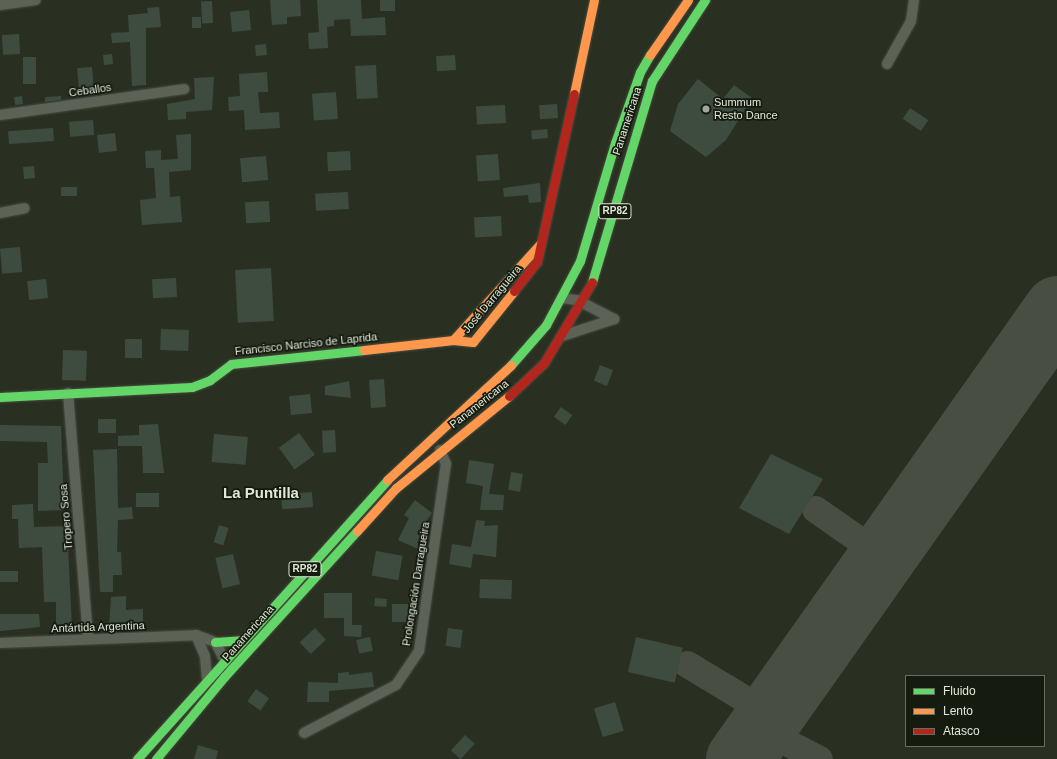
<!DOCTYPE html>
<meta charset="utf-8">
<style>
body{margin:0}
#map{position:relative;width:1057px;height:759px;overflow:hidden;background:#2a3021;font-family:Helvetica,sans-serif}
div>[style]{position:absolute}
.taxiway>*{height:27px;margin:-13.5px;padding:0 13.5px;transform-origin:13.5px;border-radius:13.5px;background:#494e42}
.runway>*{height:67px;margin:-33.5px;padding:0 33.5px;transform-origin:33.5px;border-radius:33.5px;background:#494e42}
.building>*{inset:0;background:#3e4c40;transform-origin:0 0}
.roads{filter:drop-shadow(0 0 1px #484d40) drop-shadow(0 0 1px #484d40)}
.street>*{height:10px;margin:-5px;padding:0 5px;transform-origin:5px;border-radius:5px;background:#5d6257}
.fast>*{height:9px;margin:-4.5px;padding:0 4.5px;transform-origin:4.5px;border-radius:4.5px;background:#63d668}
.slow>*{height:9px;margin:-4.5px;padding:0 4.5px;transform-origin:4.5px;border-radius:4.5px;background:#ff974d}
.jam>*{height:9px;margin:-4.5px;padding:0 4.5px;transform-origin:4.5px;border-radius:4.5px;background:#b3261e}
.dots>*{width:11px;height:11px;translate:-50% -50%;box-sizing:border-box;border:2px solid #161b10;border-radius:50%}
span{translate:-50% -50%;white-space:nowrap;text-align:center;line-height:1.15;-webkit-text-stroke:3.5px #161b10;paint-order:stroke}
.shield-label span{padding:1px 3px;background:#161b10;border:1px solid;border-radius:3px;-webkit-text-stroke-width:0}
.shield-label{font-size:10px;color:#e1e8d8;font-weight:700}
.street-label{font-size:11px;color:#e1e8d8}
.poi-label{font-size:11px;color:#e1e8d8}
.left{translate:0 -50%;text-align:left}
.district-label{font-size:15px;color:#e1e8d8;font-weight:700}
.legend{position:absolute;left:905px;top:675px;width:140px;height:72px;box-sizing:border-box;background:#161b10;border:1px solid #676d60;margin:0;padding:5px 7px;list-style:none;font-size:12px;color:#e1e8d8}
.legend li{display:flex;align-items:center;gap:8px;height:20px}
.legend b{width:20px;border:1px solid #676d60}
</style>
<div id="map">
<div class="taxiway">
<div style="left:815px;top:509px;width:68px;rotate:34.9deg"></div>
<div style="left:871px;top:548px;width:10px;rotate:-6deg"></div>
<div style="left:881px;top:547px;width:19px;rotate:-32deg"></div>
<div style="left:871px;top:548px;width:14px;rotate:69deg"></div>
<div style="left:876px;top:561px;width:12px;rotate:114deg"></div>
<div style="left:687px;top:664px;width:68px;rotate:31.1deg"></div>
<div style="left:745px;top:699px;width:9px;rotate:13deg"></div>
<div style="left:754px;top:701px;width:32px;rotate:-13deg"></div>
<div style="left:761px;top:729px;width:65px;rotate:27.3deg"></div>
<div style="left:742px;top:755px;width:32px;rotate:-72deg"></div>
<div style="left:752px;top:725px;width:19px;rotate:-96deg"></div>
</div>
<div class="runway">
<div style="left:739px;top:759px;width:551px;rotate:-54.75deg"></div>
</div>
<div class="building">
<div style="clip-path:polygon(270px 0,300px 0,301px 16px,287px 17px,287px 24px,272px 25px)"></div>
<div style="clip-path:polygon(317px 0,361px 0,362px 19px,385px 17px,386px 35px,351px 36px,350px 19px,334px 20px,334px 26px,327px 27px,328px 48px,309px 49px,308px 33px,319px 32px)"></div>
<div style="left:380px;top:0;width:15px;height:11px"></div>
<div style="left:212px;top:1px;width:22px;height:11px;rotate:87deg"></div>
<div style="clip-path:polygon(159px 7px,161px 27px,146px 28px,146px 85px,132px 86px,130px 42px,112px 43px,111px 33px,129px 32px,128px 15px,148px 13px,147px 8px)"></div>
<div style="left:249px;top:10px;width:20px;height:19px;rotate:84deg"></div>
<div style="left:192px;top:17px;width:9px;height:11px"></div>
<div style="left:19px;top:34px;width:20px;height:17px;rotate:87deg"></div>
<div style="left:266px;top:44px;width:11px;height:11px;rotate:85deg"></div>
<div style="left:112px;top:54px;width:10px;height:9px;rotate:84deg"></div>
<div style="left:455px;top:55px;width:15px;height:19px;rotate:86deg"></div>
<div style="left:23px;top:57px;width:13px;height:27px"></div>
<div style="left:376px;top:65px;width:33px;height:21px;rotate:87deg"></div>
<div style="left:92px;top:67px;width:22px;height:15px;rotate:85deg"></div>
<div style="clip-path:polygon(267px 72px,268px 92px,258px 92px,260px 113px,279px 112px,280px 128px,245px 130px,244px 110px,229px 111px,228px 97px,240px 96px,239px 74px)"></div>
<div style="clip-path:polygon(214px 77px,212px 110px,186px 112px,186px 119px,168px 120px,167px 104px,195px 99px,194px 78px)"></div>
<div style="clip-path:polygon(698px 79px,723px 99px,734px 85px,752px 98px,726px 140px,706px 157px,670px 131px,678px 104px)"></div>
<div style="left:336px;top:92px;width:27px;height:24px;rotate:86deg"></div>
<div style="left:22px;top:96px;width:8px;height:8px;rotate:83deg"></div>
<div style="clip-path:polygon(61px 96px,61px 100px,45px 102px,45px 97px)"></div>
<div style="left:557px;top:104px;width:14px;height:18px;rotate:86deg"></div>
<div style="left:505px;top:105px;width:18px;height:29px;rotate:87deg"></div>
<div style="left:910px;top:108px;width:22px;height:13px;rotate:34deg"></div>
<div style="left:93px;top:120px;width:15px;height:24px;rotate:86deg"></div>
<div style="left:53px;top:128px;width:13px;height:45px;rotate:86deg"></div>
<div style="left:547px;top:129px;width:9px;height:16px;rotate:84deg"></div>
<div style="left:115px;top:133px;width:18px;height:18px;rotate:84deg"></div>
<div style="clip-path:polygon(191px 134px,191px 170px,169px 172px,170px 197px,180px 196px,182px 222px,142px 225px,140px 200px,156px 198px,154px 168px,146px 168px,145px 151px,161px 150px,161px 160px,178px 159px,176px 135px)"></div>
<div style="left:350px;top:151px;width:19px;height:23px;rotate:87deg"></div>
<div style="left:498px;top:154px;width:26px;height:22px;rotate:86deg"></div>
<div style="left:266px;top:156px;width:24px;height:26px;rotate:85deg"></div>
<div style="left:34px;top:166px;width:12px;height:11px;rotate:85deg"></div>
<div style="clip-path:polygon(540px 183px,541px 202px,529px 203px,528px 195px,504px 197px,503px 188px)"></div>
<div style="left:77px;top:187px;width:9px;height:16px;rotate:90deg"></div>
<div style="left:348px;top:192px;width:17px;height:33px;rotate:87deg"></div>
<div style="left:269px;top:201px;width:21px;height:24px;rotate:87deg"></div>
<div style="left:501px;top:216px;width:20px;height:27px;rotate:87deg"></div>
<div style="left:20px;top:247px;width:25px;height:20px;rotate:85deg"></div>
<div style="left:271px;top:268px;width:53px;height:36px;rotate:87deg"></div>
<div style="left:176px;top:278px;width:19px;height:24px;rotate:87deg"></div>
<div style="left:46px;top:279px;width:19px;height:19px;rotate:84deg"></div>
<div style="left:161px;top:329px;width:28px;height:21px;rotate:2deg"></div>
<div style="left:125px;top:339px;width:17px;height:19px"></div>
<div style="left:63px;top:350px;width:24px;height:30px;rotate:2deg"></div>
<div style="left:600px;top:365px;width:14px;height:17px;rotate:21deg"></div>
<div style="left:384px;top:379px;width:28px;height:15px;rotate:86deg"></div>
<div style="clip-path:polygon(349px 381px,351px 398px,325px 395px,325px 386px)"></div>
<div style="left:310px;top:394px;width:19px;height:21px;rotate:84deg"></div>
<div style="left:561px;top:407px;width:14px;height:12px;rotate:36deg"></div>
<div style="left:116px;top:419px;width:14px;height:18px;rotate:90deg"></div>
<div style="clip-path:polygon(158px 424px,164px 473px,143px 473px,142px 446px,118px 446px,118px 436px,139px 435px,139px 425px)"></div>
<div style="clip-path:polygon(0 425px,61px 426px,64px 510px,38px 511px,38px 463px,48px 463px,47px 442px,0 441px)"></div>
<div style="left:335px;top:430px;width:22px;height:13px;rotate:87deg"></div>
<div style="left:299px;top:433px;width:27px;height:25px;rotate:54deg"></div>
<div style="left:214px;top:434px;width:34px;height:28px;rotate:5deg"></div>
<div style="clip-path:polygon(117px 449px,118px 508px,132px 507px,133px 519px,118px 520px,117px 552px,121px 552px,122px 575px,113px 575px,113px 592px,100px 592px,93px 450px)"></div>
<div style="clip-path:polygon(771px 454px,823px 479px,789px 534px,739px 508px)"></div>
<div style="clip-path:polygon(469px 460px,494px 464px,489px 494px,504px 495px,503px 510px,480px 510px,483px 486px,466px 483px)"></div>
<div style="left:511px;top:472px;width:12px;height:18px;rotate:9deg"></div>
<div style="left:312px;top:492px;width:15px;height:31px;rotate:86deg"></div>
<div style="left:159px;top:493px;width:14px;height:23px;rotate:90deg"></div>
<div style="clip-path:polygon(415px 500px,432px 513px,417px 534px,421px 536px,417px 543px,428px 545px,427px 553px,398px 540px,409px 518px,404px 515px)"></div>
<div style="clip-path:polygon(33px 504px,34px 527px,67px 526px,72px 628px,56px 629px,56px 602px,44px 602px,42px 547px,19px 548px,18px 519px,12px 519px,12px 505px)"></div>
<div style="clip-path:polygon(476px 520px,485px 521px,484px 526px,498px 525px,496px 557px,473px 554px,471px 568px,449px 564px,452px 544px,471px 547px)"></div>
<div style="left:219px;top:525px;width:10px;height:18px;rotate:17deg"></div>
<div style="left:376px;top:551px;width:27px;height:25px;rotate:10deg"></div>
<div style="left:233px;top:554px;width:31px;height:18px;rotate:77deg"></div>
<div style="left:0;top:571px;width:18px;height:11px"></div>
<div style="left:480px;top:579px;width:32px;height:19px;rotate:2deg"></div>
<div style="clip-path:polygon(324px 593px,352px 593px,352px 625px,362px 625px,361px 637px,344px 636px,344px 618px,324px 618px)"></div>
<div style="clip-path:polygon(126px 596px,126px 610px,143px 609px,143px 624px,109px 626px,111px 597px)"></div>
<div style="left:375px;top:598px;width:12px;height:8px;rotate:5deg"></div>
<div style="left:408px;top:604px;width:18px;height:16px;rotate:90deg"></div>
<div style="clip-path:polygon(0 614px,39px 614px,40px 627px,0 631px)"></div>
<div style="left:315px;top:628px;width:16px;height:21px;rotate:47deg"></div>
<div style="left:448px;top:628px;width:15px;height:18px;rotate:8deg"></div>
<div style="left:370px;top:637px;width:14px;height:14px;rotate:78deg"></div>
<div style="left:636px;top:637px;width:48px;height:36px;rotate:13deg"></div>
<div style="clip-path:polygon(349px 672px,349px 675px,372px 672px,374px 687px,329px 691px,329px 702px,307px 702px,308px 682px,338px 683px,338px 673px)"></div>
<div style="left:256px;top:689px;width:16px;height:15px;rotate:35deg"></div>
<div style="left:615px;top:702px;width:30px;height:22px;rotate:73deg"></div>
<div style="left:465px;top:735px;width:13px;height:21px;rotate:42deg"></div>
<div style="clip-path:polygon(198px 745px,218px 751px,216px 759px,194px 759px)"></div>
</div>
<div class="roads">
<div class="street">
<div style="left:0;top:5px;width:36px;rotate:-8deg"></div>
<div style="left:887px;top:64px;width:49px;rotate:-60.8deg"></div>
<div style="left:911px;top:21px;width:21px;rotate:-82deg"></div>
<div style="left:0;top:115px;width:186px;rotate:-8deg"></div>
<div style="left:0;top:213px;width:25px;rotate:-11deg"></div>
<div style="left:562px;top:298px;width:15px;rotate:8deg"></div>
<div style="left:577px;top:300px;width:42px;rotate:27.2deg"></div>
<div style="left:562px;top:336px;width:55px;rotate:-18.1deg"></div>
<div style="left:68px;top:393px;width:246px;rotate:85.3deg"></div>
<div style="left:196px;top:635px;width:23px;rotate:67deg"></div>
<div style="left:205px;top:656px;width:22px;rotate:85deg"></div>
<div style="left:0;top:643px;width:196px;rotate:-2.3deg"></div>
<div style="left:196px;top:635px;width:20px;rotate:20deg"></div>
<div style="left:215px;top:642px;width:24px;rotate:62deg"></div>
<div style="left:304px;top:733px;width:104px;rotate:-27.6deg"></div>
<div style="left:396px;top:685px;width:41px;rotate:-55.9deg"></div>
<div style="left:419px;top:651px;width:189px;rotate:-81.8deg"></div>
<div style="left:446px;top:464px;width:15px;rotate:-113deg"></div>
</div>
<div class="fast">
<div style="left:592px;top:282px;width:210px;rotate:-73.4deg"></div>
<div style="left:652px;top:81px;width:97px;rotate:-56.8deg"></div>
<div style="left:511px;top:365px;width:53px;rotate:-48.8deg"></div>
<div style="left:546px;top:325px;width:72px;rotate:-62deg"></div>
<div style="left:580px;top:261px;width:123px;rotate:-73.5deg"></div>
<div style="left:615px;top:143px;width:75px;rotate:-70.6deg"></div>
<div style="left:640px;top:72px;width:20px;rotate:-60deg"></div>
<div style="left:0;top:397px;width:192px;rotate:-3deg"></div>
<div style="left:192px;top:387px;width:19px;rotate:-21deg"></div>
<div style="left:210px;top:380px;width:26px;rotate:-37deg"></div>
<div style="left:231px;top:364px;width:134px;rotate:-6deg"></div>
<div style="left:215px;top:642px;width:26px;rotate:-4deg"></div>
<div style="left:137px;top:759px;width:375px;rotate:-48.1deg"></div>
<div style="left:156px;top:759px;width:107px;rotate:-50.3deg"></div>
<div style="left:224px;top:677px;width:197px;rotate:-47.7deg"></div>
</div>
<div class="slow">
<div style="left:650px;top:55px;width:67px;rotate:-55.4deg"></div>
<div style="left:574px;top:94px;width:96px;rotate:-78deg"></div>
<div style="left:453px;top:340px;width:130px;rotate:-47.8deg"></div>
<div style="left:364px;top:350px;width:90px;rotate:-6.4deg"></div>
<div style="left:453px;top:340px;width:20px;rotate:6deg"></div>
<div style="left:473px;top:342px;width:65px;rotate:-51.2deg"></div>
<div style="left:387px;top:480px;width:169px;rotate:-42.8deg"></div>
<div style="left:357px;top:531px;width:58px;rotate:-47.8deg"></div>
<div style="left:396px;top:488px;width:146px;rotate:-39.2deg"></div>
</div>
<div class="jam">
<div style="left:514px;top:291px;width:37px;rotate:-52deg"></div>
<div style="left:537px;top:262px;width:172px;rotate:-77.6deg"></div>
<div style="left:509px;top:396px;width:48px;rotate:-43.3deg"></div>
<div style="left:544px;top:363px;width:94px;rotate:-59.3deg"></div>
</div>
</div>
<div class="dots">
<div style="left:706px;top:109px;background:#a1a898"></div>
</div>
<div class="shield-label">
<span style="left:615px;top:211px">RP82</span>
<span style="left:305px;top:569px">RP82</span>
</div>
<div class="street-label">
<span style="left:90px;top:90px;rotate:-8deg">Ceballos</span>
<span style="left:627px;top:121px;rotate:-72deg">Panamericana</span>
<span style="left:492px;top:299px;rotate:-50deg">José Darragueira</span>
<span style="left:306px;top:344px;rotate:-6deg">Francisco Narciso de Laprida</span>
<span style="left:479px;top:404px;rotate:-38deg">Panamericana</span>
<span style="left:66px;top:517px;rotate:-95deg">Tropero Sosa</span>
<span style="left:416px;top:584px;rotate:-81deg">Prolongación Darragueira</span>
<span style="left:98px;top:627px;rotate:-2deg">Antártida Argentina</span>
<span style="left:248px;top:633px;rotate:-48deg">Panamericana</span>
</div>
<div class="poi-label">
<span class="left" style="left:714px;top:109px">Summum<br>Resto Dance</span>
</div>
<div class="district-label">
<span style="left:261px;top:493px">La Puntilla</span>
</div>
<ul class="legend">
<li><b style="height:5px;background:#63d668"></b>Fluido</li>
<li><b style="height:5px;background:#ff974d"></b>Lento</li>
<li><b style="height:5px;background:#b3261e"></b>Atasco</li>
</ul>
</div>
